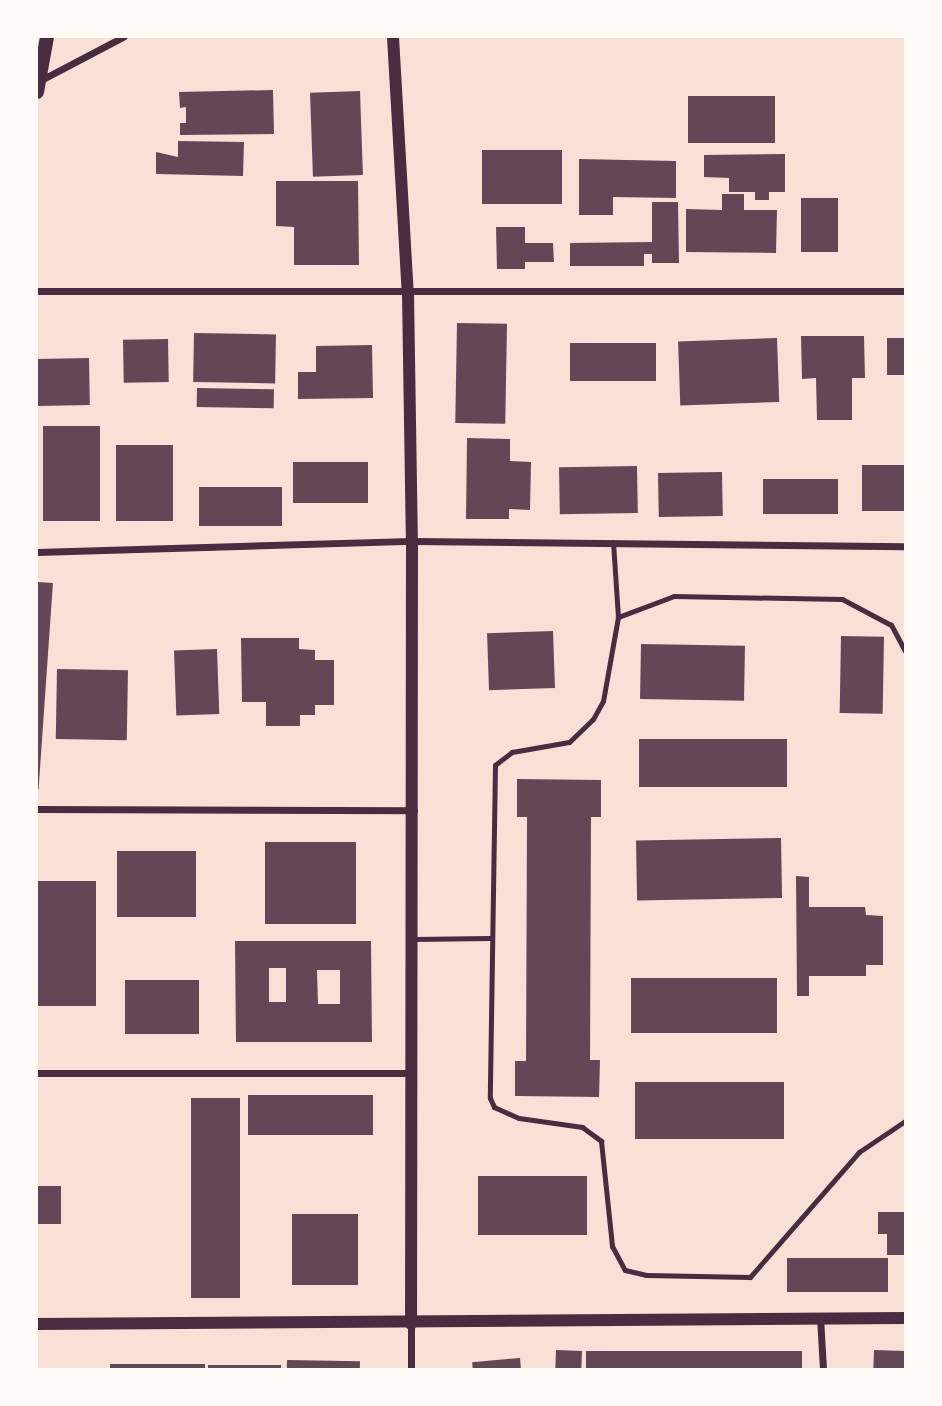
<!DOCTYPE html>
<style>
body{margin:0}
#map{position:relative;width:942px;height:1406px;overflow:hidden;background:#f7e1d7;font-family:Barlow,sans-serif}
div>[style]{position:absolute}
.building>*{inset:0;background:#644757;transform-origin:0 0}
.service>*{height:5px;margin:-2.5px;padding:0 2.5px;transform-origin:2.5px;border-radius:2.5px;background:#4a2c40}
.minor>*{height:7px;margin:-3.5px;padding:0 3.5px;transform-origin:3.5px;border-radius:3.5px;background:#4a2c40}
.tertiary>*{height:12px;margin:-6px;padding:0 6px;transform-origin:6px;border-radius:6px;background:#4a2c40}
.secondary>*{height:14px;margin:-7px;padding:0 7px;transform-origin:7px;border-radius:7px;background:#4a2c40}
span{translate:-50% -50%;white-space:nowrap;text-align:center;line-height:1.15;-webkit-text-stroke:5px #fffaf5;paint-order:stroke}
.frame{position:absolute;inset:0;border:38px solid #fffaf5;pointer-events:none}
</style>
<div id="map">
<div class="building">
<div style="clip-path:polygon(273px 90px,274px 134px,180px 135px,180px 123px,186px 123px,186px 107px,180px 108px,179px 92px)"></div>
<div style="left:360px;top:91px;width:84px;height:50px;rotate:88deg"></div>
<div style="left:688px;top:96px;width:87px;height:47px"></div>
<div style="clip-path:polygon(178px 141px,244px 142px,243px 176px,156px 174px,156px 152px,178px 157px)"></div>
<div style="left:482px;top:150px;width:80px;height:54px"></div>
<div style="clip-path:polygon(785px 154px,785px 192px,769px 192px,769px 200px,755px 200px,755px 192px,729px 192px,729px 178px,704px 177px,704px 155px)"></div>
<div style="clip-path:polygon(579px 159px,676px 161px,676px 198px,613px 197px,613px 215px,579px 215px)"></div>
<div style="clip-path:polygon(276px 181px,358px 181px,359px 265px,294px 265px,294px 227px,276px 226px)"></div>
<div style="clip-path:polygon(722px 194px,744px 194px,744px 210px,777px 210px,776px 253px,686px 252px,686px 209px,722px 210px)"></div>
<div style="left:801px;top:198px;width:37px;height:54px"></div>
<div style="clip-path:polygon(652px 202px,678px 202px,679px 263px,652px 263px,652px 254px,644px 254px,644px 266px,570px 266px,570px 243px,652px 242px)"></div>
<div style="clip-path:polygon(496px 227px,525px 227px,525px 243px,553px 243px,554px 262px,525px 262px,525px 269px,497px 269px)"></div>
<div style="left:457px;top:323px;width:50px;height:100px;rotate:1deg"></div>
<div style="left:194px;top:333px;width:82px;height:49px;rotate:1deg"></div>
<div style="clip-path:polygon(801px 336px,864px 336px,865px 378px,852px 378px,852px 420px,817px 420px,816px 378px,802px 379px)"></div>
<div style="left:777px;top:338px;width:64px;height:99px;rotate:88deg"></div>
<div style="left:887px;top:338px;width:18px;height:37px"></div>
<div style="left:168px;top:339px;width:43px;height:45px;rotate:89deg"></div>
<div style="left:570px;top:343px;width:86px;height:38px"></div>
<div style="clip-path:polygon(372px 345px,373px 398px,298px 399px,298px 372px,316px 372px,316px 346px)"></div>
<div style="left:89px;top:358px;width:47px;height:52px;rotate:89deg"></div>
<div style="left:197px;top:388px;width:77px;height:19px;rotate:1deg"></div>
<div style="left:43px;top:426px;width:57px;height:95px"></div>
<div style="clip-path:polygon(467px 438px,510px 439px,510px 461px,531px 462px,530px 510px,509px 509px,509px 519px,466px 519px)"></div>
<div style="left:116px;top:445px;width:57px;height:76px"></div>
<div style="left:293px;top:462px;width:75px;height:41px"></div>
<div style="left:862px;top:465px;width:43px;height:46px"></div>
<div style="left:637px;top:466px;width:47px;height:78px;rotate:89deg"></div>
<div style="left:722px;top:472px;width:44px;height:64px;rotate:89deg"></div>
<div style="left:763px;top:479px;width:75px;height:35px"></div>
<div style="left:199px;top:487px;width:83px;height:39px"></div>
<div style="left:37px;top:582px;width:16px;height:207px;rotate:4deg"></div>
<div style="left:553px;top:631px;width:57px;height:66px;rotate:88deg"></div>
<div style="left:841px;top:636px;width:43px;height:77px;rotate:1deg"></div>
<div style="clip-path:polygon(241px 638px,299px 638px,299px 649px,315px 650px,315px 660px,334px 660px,334px 705px,315px 705px,315px 715px,300px 715px,300px 726px,266px 726px,266px 702px,242px 702px)"></div>
<div style="left:641px;top:644px;width:104px;height:55px;rotate:1deg"></div>
<div style="left:217px;top:649px;width:65px;height:43px;rotate:88deg"></div>
<div style="left:57px;top:669px;width:71px;height:70px;rotate:1deg"></div>
<div style="left:639px;top:739px;width:148px;height:48px"></div>
<div style="clip-path:polygon(517px 779px,601px 780px,601px 817px,591px 817px,590px 1060px,600px 1060px,599px 1097px,515px 1096px,515px 1061px,526px 1061px,527px 817px,517px 817px)"></div>
<div style="left:781px;top:838px;width:60px;height:145px;rotate:89deg"></div>
<div style="left:265px;top:842px;width:91px;height:82px"></div>
<div style="left:117px;top:851px;width:79px;height:66px"></div>
<div style="clip-path:polygon(796px 876px,809px 877px,809px 907px,865px 907px,866px 915px,883px 916px,883px 965px,866px 965px,866px 976px,809px 976px,809px 996px,797px 996px)"></div>
<div style="left:37px;top:881px;width:59px;height:125px"></div>
<div style="clip-path:polygon(evenodd,235px 941px,371px 941px,372px 1042px,236px 1042px,235px 941px,269px 968px,286px 968px,286px 1002px,269px 1002px,269px 968px,235px 941px,317px 970px,340px 970px,340px 1004px,318px 1004px,317px 970px)"></div>
<div style="left:631px;top:978px;width:146px;height:55px"></div>
<div style="left:125px;top:980px;width:74px;height:54px"></div>
<div style="left:784px;top:1082px;width:57px;height:149px;rotate:90deg"></div>
<div style="left:248px;top:1095px;width:125px;height:40px"></div>
<div style="left:191px;top:1098px;width:49px;height:200px"></div>
<div style="left:478px;top:1176px;width:109px;height:59px"></div>
<div style="left:61px;top:1186px;width:38px;height:24px;rotate:90deg"></div>
<div style="clip-path:polygon(878px 1212px,905px 1212px,905px 1255px,887px 1255px,887px 1234px,878px 1234px)"></div>
<div style="left:292px;top:1214px;width:66px;height:71px"></div>
<div style="left:787px;top:1258px;width:101px;height:34px"></div>
<div style="left:556px;top:1350px;width:26px;height:19px;rotate:2deg"></div>
<div style="left:874px;top:1350px;width:31px;height:19px;rotate:2deg"></div>
<div style="left:586px;top:1351px;width:216px;height:18px"></div>
<div style="left:520px;top:1358px;width:11px;height:48px;rotate:85deg"></div>
<div style="left:287px;top:1360px;width:73px;height:9px;rotate:1deg"></div>
<div style="left:110px;top:1364px;width:95px;height:5px"></div>
<div style="left:208px;top:1365px;width:73px;height:4px"></div>
</div>
<div class="service">
<div style="left:613px;top:542px;width:75px;rotate:86.2deg"></div>
<div style="left:905px;top:651px;width:30px;rotate:-118deg"></div>
<div style="left:891px;top:625px;width:55px;rotate:-152deg"></div>
<div style="left:842px;top:599px;width:168px;rotate:-179deg"></div>
<div style="left:674px;top:596px;width:60px;rotate:159.4deg"></div>
<div style="left:618px;top:617px;width:85px;rotate:100.1deg"></div>
<div style="left:603px;top:701px;width:21px;rotate:119deg"></div>
<div style="left:593px;top:719px;width:33px;rotate:136deg"></div>
<div style="left:569px;top:742px;width:58px;rotate:170deg"></div>
<div style="left:512px;top:752px;width:21px;rotate:143deg"></div>
<div style="left:495px;top:765px;width:333px;rotate:90.9deg"></div>
<div style="left:490px;top:1098px;width:10px;rotate:66deg"></div>
<div style="left:494px;top:1107px;width:27px;rotate:24deg"></div>
<div style="left:519px;top:1118px;width:64px;rotate:8.1deg"></div>
<div style="left:582px;top:1127px;width:24px;rotate:36deg"></div>
<div style="left:601px;top:1141px;width:106px;rotate:84deg"></div>
<div style="left:612px;top:1246px;width:27px;rotate:62deg"></div>
<div style="left:625px;top:1270px;width:22px;rotate:13deg"></div>
<div style="left:646px;top:1275px;width:104px;rotate:1.1deg"></div>
<div style="left:750px;top:1277px;width:166px;rotate:-48.9deg"></div>
<div style="left:859px;top:1152px;width:55px;rotate:-34deg"></div>
<div style="left:413px;top:939px;width:77px;rotate:-0.7deg"></div>
</div>
<div class="minor">
<div style="left:41px;top:80px;width:93px;rotate:-27.7deg"></div>
<div style="left:37px;top:291px;width:868px"></div>
<div style="left:37px;top:552px;width:375px;rotate:-1.7deg"></div>
<div style="left:412px;top:541px;width:493px;rotate:0.6deg"></div>
<div style="left:37px;top:809px;width:377px;rotate:0.2deg"></div>
<div style="left:37px;top:1073px;width:375px"></div>
<div style="left:820px;top:1317px;width:52px;rotate:86.7deg"></div>
<div style="left:411px;top:1324px;width:45px;rotate:90deg"></div>
</div>
<div class="tertiary">
<div style="left:393px;top:37px;width:257px;rotate:86.7deg"></div>
<div style="left:408px;top:294px;width:247px;rotate:89.1deg"></div>
<div style="left:412px;top:541px;width:783px;rotate:90.07deg"></div>
<div style="left:37px;top:1324px;width:868px;rotate:-0.4deg"></div>
</div>
<div class="secondary">
<div style="left:37px;top:92px;width:56px;rotate:-79.7deg"></div>
</div>
<div class="frame"></div>
</div>
